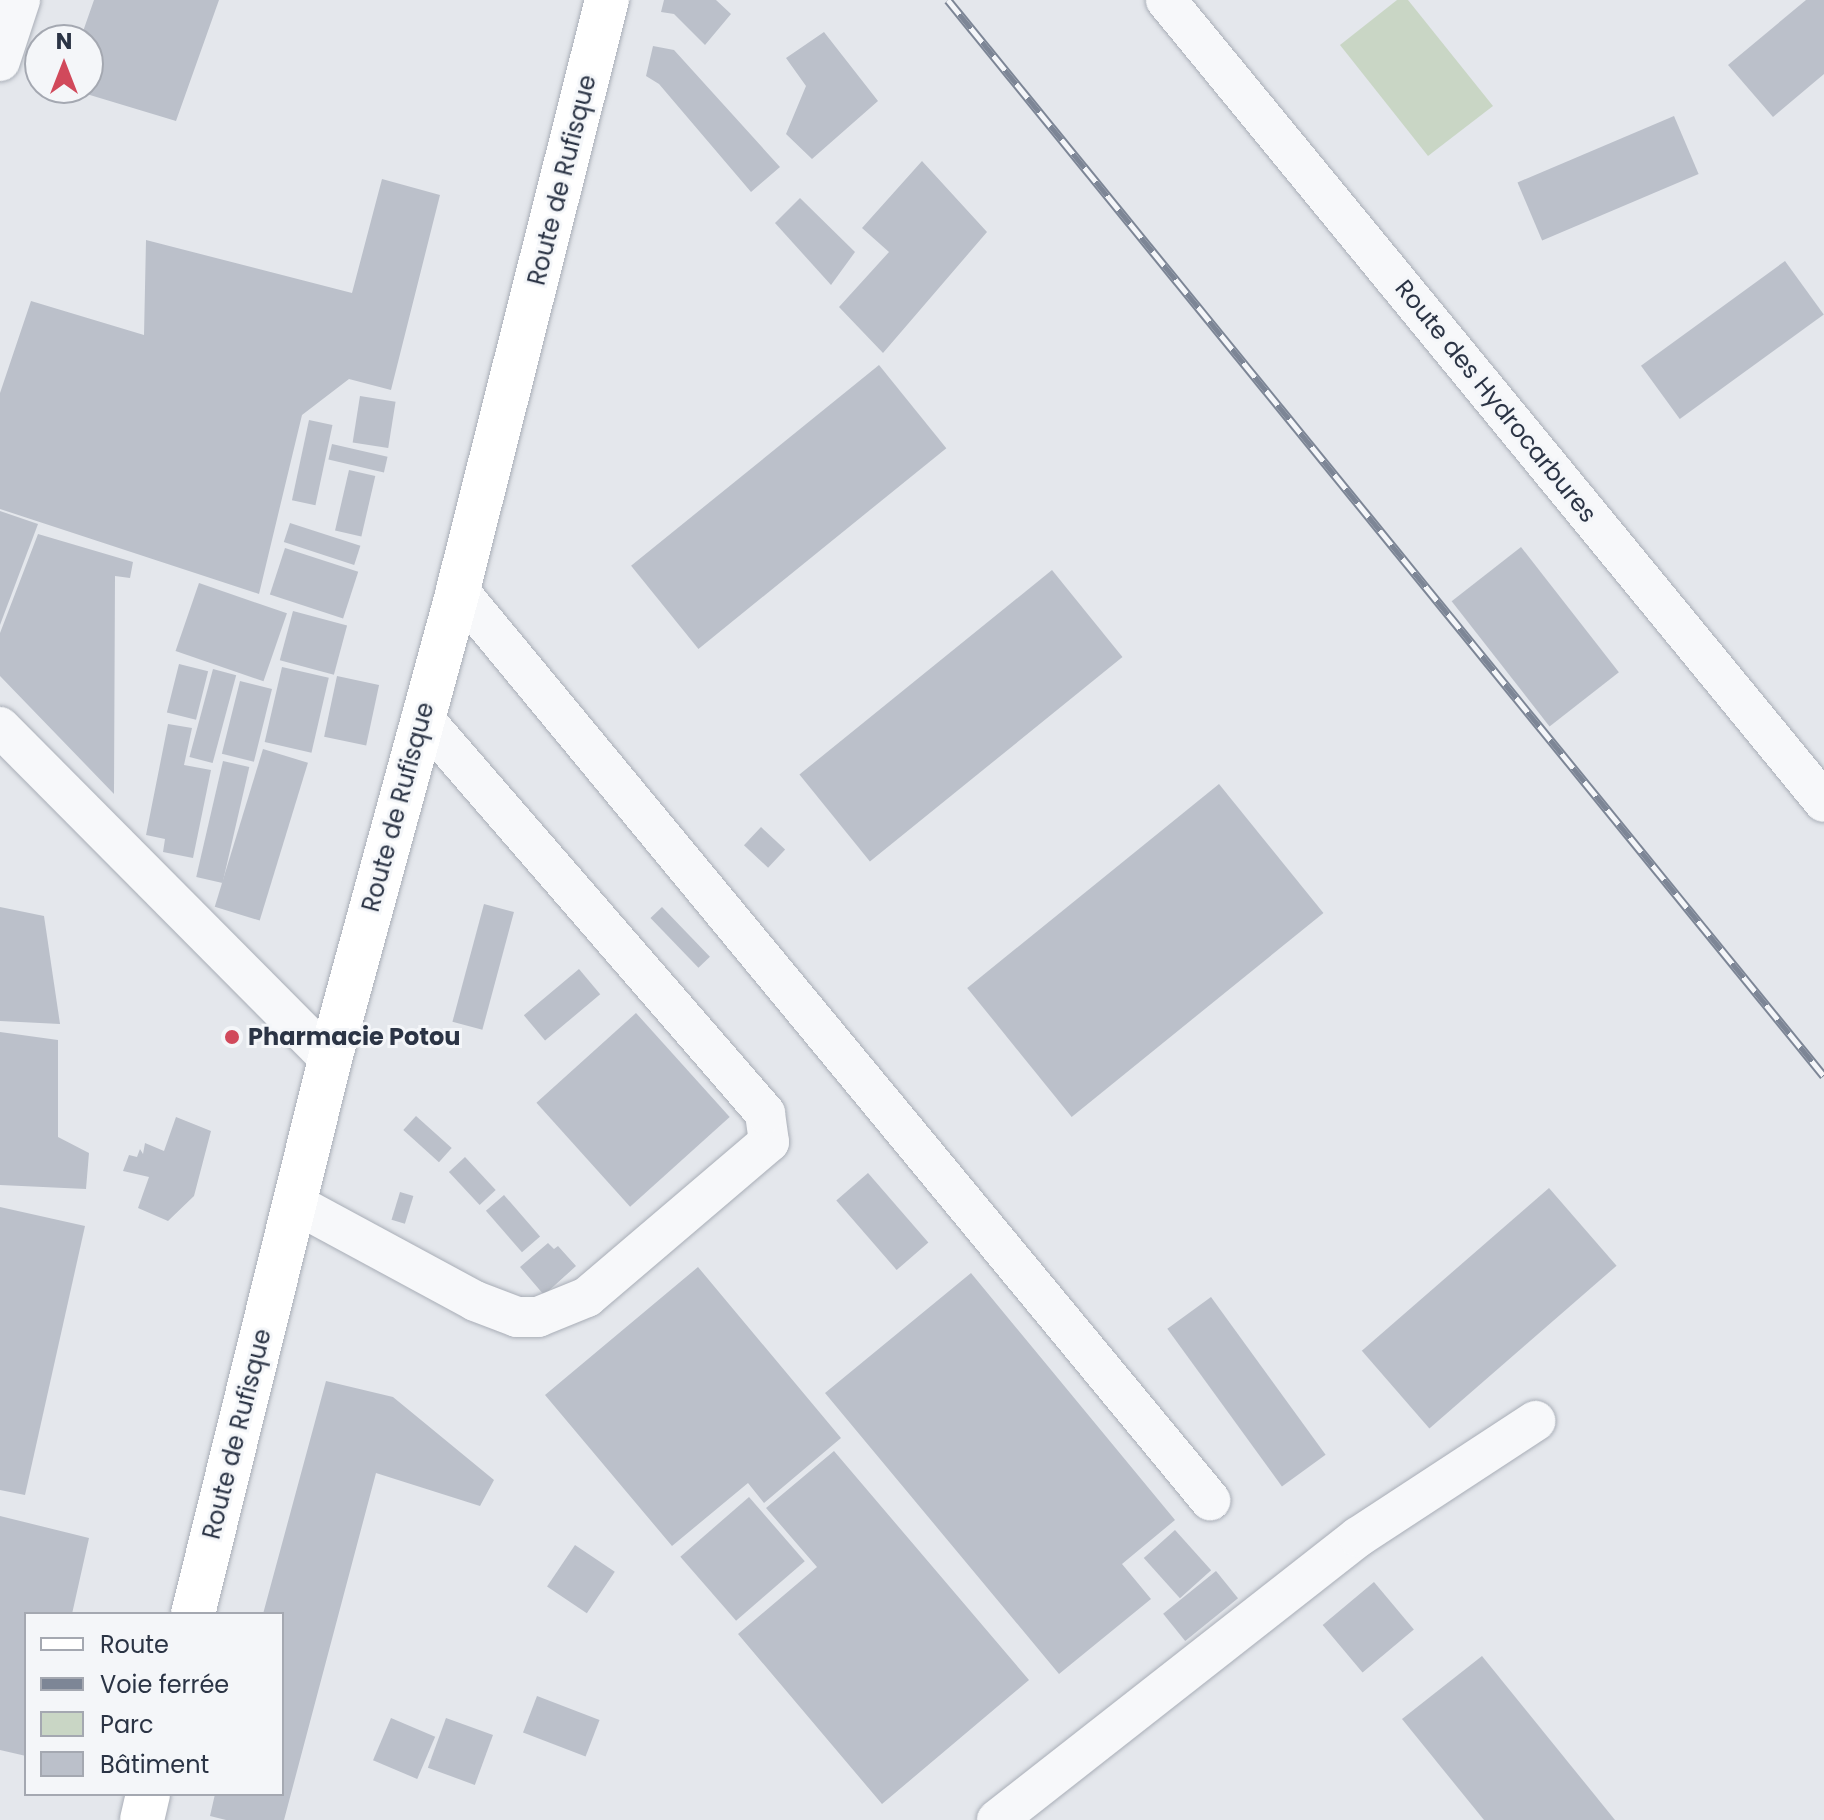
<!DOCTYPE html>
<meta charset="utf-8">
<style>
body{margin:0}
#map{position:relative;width:1824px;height:1820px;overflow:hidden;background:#e4e7ec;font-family:Poppins,sans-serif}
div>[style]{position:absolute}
.green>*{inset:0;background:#c9d6c5}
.building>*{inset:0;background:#bbc0ca;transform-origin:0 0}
.roads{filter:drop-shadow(0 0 2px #a9aeb7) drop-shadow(0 0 2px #a9aeb7)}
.minor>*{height:40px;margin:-20px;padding:0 20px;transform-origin:20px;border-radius:20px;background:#f7f8fa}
.major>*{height:44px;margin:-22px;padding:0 22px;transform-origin:22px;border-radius:22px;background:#fff}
.rail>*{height:9px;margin-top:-4.5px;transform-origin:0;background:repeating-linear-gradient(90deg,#f4f6f9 0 18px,#7d8696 0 36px);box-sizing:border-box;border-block:2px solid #7d8696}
.dots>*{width:22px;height:22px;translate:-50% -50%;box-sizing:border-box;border:4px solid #f4f6f9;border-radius:50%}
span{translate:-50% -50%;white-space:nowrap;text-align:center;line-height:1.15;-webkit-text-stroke:6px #f4f6f9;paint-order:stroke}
.street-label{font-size:24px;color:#2b3445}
.poi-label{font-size:24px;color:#2b3445;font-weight:700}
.left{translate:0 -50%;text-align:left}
.legend{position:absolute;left:24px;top:1612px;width:260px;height:184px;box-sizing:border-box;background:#f4f6f9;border:2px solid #a4a8b1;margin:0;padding:10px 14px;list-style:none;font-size:24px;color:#2b3445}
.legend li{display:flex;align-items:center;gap:16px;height:40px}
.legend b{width:40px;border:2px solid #a4a8b1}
.north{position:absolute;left:24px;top:24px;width:80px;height:80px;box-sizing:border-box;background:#f4f6f9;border:2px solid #a4a8b1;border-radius:50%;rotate:0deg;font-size:22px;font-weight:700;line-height:32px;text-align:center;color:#2b3445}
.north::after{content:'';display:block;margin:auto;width:28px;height:36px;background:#d1495b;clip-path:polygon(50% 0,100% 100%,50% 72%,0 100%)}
</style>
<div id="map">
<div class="green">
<div style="clip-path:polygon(1397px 0,1408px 0,1493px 106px,1428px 156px,1340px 45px)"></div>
</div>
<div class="building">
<div style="clip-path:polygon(94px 0,219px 0,176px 121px,70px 89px,88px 88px,88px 40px,80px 40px)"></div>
<div style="clip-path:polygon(664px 0,716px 0,731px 14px,705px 45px,674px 14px,661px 12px)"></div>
<div style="clip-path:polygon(1806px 0,1824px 0,1824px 74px,1773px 117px,1728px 65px)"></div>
<div style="clip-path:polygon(824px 32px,878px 101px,812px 159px,786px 134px,806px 86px,786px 58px)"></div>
<div style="clip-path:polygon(653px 46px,674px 50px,780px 167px,751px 192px,659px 84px,646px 76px)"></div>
<div style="left:1674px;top:116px;width:63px;height:170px;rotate:67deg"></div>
<div style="clip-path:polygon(922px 161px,987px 232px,883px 353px,839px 307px,889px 252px,862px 228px)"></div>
<div style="clip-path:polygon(382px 179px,440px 195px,391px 390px,349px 379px,302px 415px,259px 594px,0 509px,0 393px,31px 301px,144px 335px,146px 240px,352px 293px)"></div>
<div style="clip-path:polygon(800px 198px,855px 252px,831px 285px,775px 223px)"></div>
<div style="left:1785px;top:261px;width:66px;height:178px;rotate:54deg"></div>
<div style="left:879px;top:365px;width:107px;height:319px;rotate:51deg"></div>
<div style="left:360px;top:396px;width:36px;height:47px;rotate:9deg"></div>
<div style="left:309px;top:420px;width:24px;height:82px;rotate:12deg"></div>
<div style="left:332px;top:444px;width:57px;height:16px;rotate:13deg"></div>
<div style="left:349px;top:470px;width:27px;height:62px;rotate:13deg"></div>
<div style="clip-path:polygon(0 511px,38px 524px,0 625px)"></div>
<div style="left:290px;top:523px;width:74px;height:20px;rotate:18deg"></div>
<div style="clip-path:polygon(38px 534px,133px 562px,130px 578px,115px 576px,114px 794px,0 676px,0 633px)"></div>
<div style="left:1521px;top:547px;width:159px;height:88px;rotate:52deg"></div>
<div style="left:285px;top:548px;width:77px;height:49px;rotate:18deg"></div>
<div style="left:1052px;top:570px;width:112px;height:325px;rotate:51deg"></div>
<div style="left:199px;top:583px;width:93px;height:72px;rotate:19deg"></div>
<div style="left:293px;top:611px;width:56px;height:51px;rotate:15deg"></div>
<div style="left:179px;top:664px;width:30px;height:50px;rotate:14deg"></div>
<div style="left:282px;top:667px;width:48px;height:77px;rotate:13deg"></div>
<div style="left:213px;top:669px;width:24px;height:91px;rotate:15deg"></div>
<div style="left:337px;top:676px;width:43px;height:62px;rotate:12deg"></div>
<div style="left:240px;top:681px;width:33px;height:75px;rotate:14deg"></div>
<div style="clip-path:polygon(168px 724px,192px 728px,184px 765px,211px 770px,193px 858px,163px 852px,165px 839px,146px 835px)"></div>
<div style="left:263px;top:749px;width:47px;height:165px;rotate:17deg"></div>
<div style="left:223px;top:761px;width:27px;height:119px;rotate:13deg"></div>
<div style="left:1219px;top:784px;width:166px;height:324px;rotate:51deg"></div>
<div style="left:761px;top:827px;width:33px;height:25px;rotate:43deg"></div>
<div style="left:484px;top:904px;width:31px;height:122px;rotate:15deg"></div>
<div style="clip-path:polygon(0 907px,44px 916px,60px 1024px,0 1021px)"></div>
<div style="left:662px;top:907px;width:69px;height:16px;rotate:46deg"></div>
<div style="left:579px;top:969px;width:33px;height:72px;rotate:50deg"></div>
<div style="left:636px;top:1013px;width:140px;height:134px;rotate:48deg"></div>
<div style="clip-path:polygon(0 1032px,58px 1040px,58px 1137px,89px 1153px,86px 1189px,0 1185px)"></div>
<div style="left:416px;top:1116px;width:48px;height:19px;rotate:42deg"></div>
<div style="clip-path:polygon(176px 1117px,211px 1131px,194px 1196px,168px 1221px,138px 1208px,149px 1177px,123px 1171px,129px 1155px,137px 1157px,140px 1149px,143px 1154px,145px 1143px,164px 1151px)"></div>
<div style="left:465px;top:1157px;width:45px;height:22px;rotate:47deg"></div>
<div style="left:868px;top:1173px;width:92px;height:42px;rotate:49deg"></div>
<div style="left:1549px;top:1188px;width:103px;height:248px;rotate:49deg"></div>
<div style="left:400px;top:1192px;width:14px;height:29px;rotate:17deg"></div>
<div style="left:504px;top:1195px;width:55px;height:24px;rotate:49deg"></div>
<div style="clip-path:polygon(0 1207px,85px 1226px,25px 1495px,0 1490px)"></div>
<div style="clip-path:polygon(548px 1243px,554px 1249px,558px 1246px,576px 1266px,544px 1295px,520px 1267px)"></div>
<div style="clip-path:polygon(698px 1267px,841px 1438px,764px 1503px,748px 1483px,672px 1546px,545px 1395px)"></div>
<div style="clip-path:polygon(971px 1273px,1175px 1520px,1122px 1564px,1151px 1599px,1059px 1674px,825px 1393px)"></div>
<div style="left:1211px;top:1297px;width:195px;height:54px;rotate:54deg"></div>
<div style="clip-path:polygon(326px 1381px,393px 1397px,494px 1480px,480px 1506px,376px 1473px,284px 1820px,226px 1820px,210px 1816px,215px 1794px,282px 1794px,282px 1614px,263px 1614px)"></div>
<div style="clip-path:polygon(834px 1451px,1029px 1680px,882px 1804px,738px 1634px,817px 1567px,766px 1508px)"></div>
<div style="left:749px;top:1497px;width:85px;height:91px;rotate:49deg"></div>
<div style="clip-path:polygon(0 1516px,89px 1538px,72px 1614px,26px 1614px,26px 1756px,0 1750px)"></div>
<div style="left:1175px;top:1530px;width:54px;height:42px;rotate:48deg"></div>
<div style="left:575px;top:1545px;width:48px;height:50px;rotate:34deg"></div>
<div style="left:1216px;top:1571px;width:35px;height:68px;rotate:51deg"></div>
<div style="left:1374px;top:1582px;width:62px;height:67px;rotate:50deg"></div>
<div style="clip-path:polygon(1482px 1656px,1615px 1820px,1484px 1820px,1402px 1719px)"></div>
<div style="left:537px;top:1696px;width:67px;height:39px;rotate:21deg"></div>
<div style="left:391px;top:1718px;width:48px;height:46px;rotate:23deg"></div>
<div style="left:446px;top:1718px;width:50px;height:53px;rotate:20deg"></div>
</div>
<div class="roads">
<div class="minor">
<div style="left:1166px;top:0;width:1037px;rotate:50.63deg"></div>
<div style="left:0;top:61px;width:64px;rotate:-71.8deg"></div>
<div style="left:458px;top:590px;width:1181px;rotate:50.43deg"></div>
<div style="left:0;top:727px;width:468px;rotate:45.2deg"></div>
<div style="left:294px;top:1203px;width:206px;rotate:28.4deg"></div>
<div style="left:475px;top:1301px;width:45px;rotate:20.9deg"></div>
<div style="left:517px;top:1317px;width:21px"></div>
<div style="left:538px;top:1317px;width:53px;rotate:-22.2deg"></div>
<div style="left:587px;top:1297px;width:239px;rotate:-40.4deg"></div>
<div style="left:769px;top:1142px;width:29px;rotate:-98deg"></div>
<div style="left:765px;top:1113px;width:524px;rotate:-130.9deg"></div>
<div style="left:997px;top:1820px;width:459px;rotate:-38.1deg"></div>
<div style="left:1358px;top:1537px;width:212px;rotate:-33.2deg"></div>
</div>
<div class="major">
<div style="left:193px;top:1614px;width:572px;rotate:-76.13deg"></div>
<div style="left:330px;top:1059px;width:486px;rotate:-74.7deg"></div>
<div style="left:458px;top:590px;width:609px;rotate:-75.83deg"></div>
<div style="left:142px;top:1820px;width:27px;rotate:-77deg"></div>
</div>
</div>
<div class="rail">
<div style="left:948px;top:0;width:1387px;rotate:50.85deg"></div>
</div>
<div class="dots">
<div style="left:232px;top:1037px;background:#d1495b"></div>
</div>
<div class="street-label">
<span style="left:562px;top:180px;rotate:-76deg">Route de Rufisque</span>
<span style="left:1496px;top:401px;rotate:51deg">Route des Hydrocarbures</span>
<span style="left:398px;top:807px;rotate:-75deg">Route de Rufisque</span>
<span style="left:237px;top:1434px;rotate:-76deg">Route de Rufisque</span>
</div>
<div class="poi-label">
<span class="left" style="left:248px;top:1037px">Pharmacie Potou</span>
</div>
<ul class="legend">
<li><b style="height:10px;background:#fff"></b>Route</li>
<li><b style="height:10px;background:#7d8696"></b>Voie ferrée</li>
<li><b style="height:22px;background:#c9d6c5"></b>Parc</li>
<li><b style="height:22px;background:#bbc0ca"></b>Bâtiment</li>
</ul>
<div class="north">N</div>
</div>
